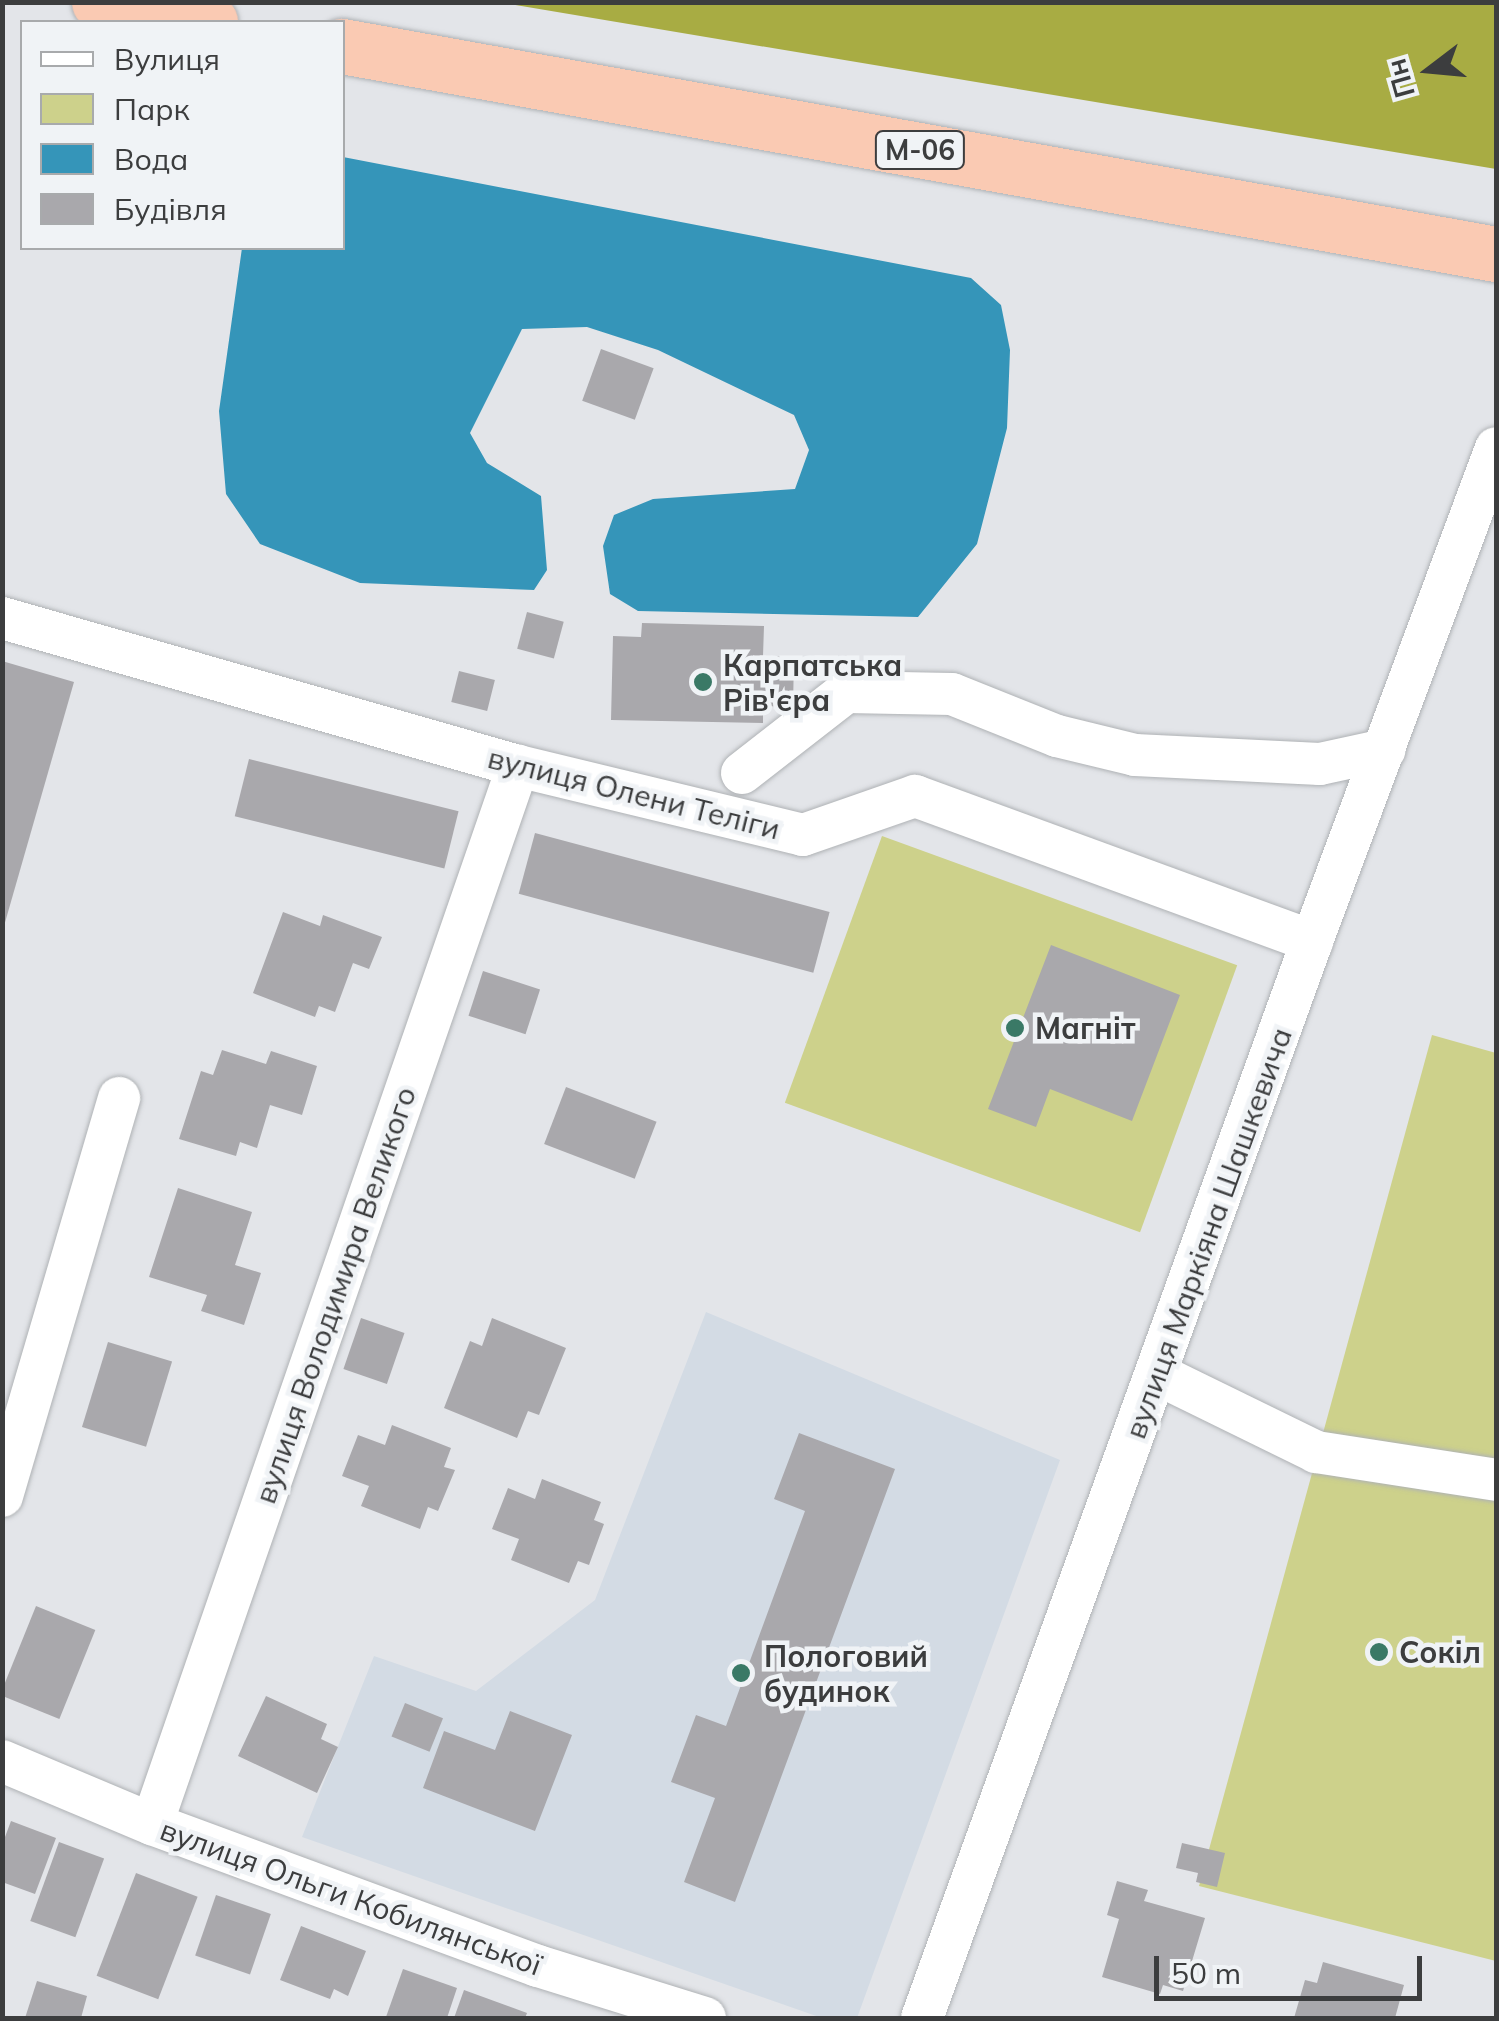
<!DOCTYPE html>
<meta charset="utf-8">
<style>
body{margin:0}
#map{position:relative;width:1499px;height:2021px;overflow:hidden;background:#e3e5e9;font-family:Mulish,sans-serif}
div>[style]{position:absolute}
.built>*{inset:0;background:#d3dbe4}
.green>*{inset:0;background:#cdd18b;transform-origin:0 0}
.forest>*{inset:0;background:#a8ac43}
.water>*{inset:0;background:#3595b9}
.building>*{inset:0;background:#a9a8ac;transform-origin:0 0}
.roads{filter:drop-shadow(0 0 2px #afb2b5) drop-shadow(0 0 2px #afb2b5)}
.minor>*{height:42px;margin:-21px;padding:0 21px;transform-origin:21px;border-radius:21px;background:#fff}
.highway>*{height:55px;margin:-27.5px;padding:0 27.5px;transform-origin:27.5px;border-radius:27.5px;background:#facab3}
.dots>*{width:28px;height:28px;translate:-50% -50%;box-sizing:border-box;border:5px solid #f0f3f6;border-radius:50%}
span{translate:-50% -50%;white-space:nowrap;text-align:center;line-height:1.15;-webkit-text-stroke:9px #f0f3f6;paint-order:stroke}
.shield-label span{padding:2px 8px;background:#f0f3f6;border:2px solid;border-radius:8px;-webkit-text-stroke-width:0}
.shield-label{font-size:28px;color:#3c3d3e;font-weight:700}
.poi-label{font-size:30px;color:#3c3d3e;font-weight:700}
.left{translate:0 -50%;text-align:left}
.street-label{font-size:30px;color:#3c3d3e}
.frame{position:absolute;inset:0;border:5px solid #3c3d3e;pointer-events:none}
.legend{position:absolute;left:20px;top:20px;width:325px;height:230px;box-sizing:border-box;background:#f0f3f6;border:2px solid #a8aaac;margin:0;padding:12px 18px;list-style:none;font-size:30px;color:#3c3d3e}
.legend li{display:flex;align-items:center;gap:20px;height:50px}
.legend b{width:50px;border:2px solid #a8aaac}
.north{position:absolute;left:1379px;top:20px;width:100px;height:100px;-webkit-text-stroke:8px #f0f3f6;paint-order:stroke;rotate:254deg;font-size:28px;font-weight:700;line-height:40px;text-align:center;color:#3c3d3e}
.north::after{content:'';display:block;margin:auto;width:35px;height:45px;background:#3c3d3e;clip-path:polygon(50% 0,100% 100%,50% 72%,0 100%)}
.scale{position:absolute;left:1154px;top:1956px;width:268px;height:45px;box-sizing:border-box;border:5px solid #3c3d3e;border-top:0;padding-left:12px;font-size:30px;line-height:35px;white-space:nowrap;color:#3c3d3e;-webkit-text-stroke:8px #f0f3f6;paint-order:stroke}
</style>
<div id="map">
<div class="built">
<div style="clip-path:polygon(706px 1312px,1060px 1460px,857px 2018px,822px 2018px,302px 1837px,374px 1656px,476px 1691px,595px 1600px)"></div>
</div>
<div class="green">
<div style="left:882px;top:836px;width:378px;height:284px;rotate:20deg"></div>
<div style="clip-path:polygon(1432px 1035px,1496px 1053px,1496px 1961px,1199px 1886px)"></div>
</div>
<div class="forest">
<div style="clip-path:polygon(503px 3px,1496px 3px,1496px 169px)"></div>
</div>
<div class="water">
<div style="clip-path:polygon(343px 157px,971px 278px,1001px 305px,1010px 350px,1007px 428px,977px 544px,918px 617px,638px 611px,610px 594px,603px 546px,614px 515px,653px 499px,795px 489px,809px 450px,794px 415px,658px 350px,587px 327px,522px 329px,470px 433px,487px 463px,541px 496px,547px 570px,534px 590px,360px 583px,260px 544px,226px 494px,219px 411px,242px 248px,342px 248px)"></div>
</div>
<div class="building">
<div style="left:601px;top:349px;width:56px;height:55px;rotate:20deg"></div>
<div style="left:527px;top:612px;width:38px;height:38px;rotate:15deg"></div>
<div style="clip-path:polygon(642px 623px,764px 626px,763px 656px,794px 657px,793px 707px,763px 706px,763px 723px,611px 720px,613px 636px,641px 637px)"></div>
<div style="clip-path:polygon(2px 661px,74px 682px,4px 926px,2px 926px)"></div>
<div style="left:459px;top:671px;width:37px;height:32px;rotate:14deg"></div>
<div style="left:249px;top:759px;width:216px;height:59px;rotate:14deg"></div>
<div style="left:535px;top:833px;width:305px;height:63px;rotate:15deg"></div>
<div style="clip-path:polygon(283px 912px,320px 926px,323px 915px,382px 937px,369px 969px,353px 963px,335px 1012px,319px 1006px,315px 1017px,253px 993px)"></div>
<div style="clip-path:polygon(1051px 945px,1180px 995px,1132px 1121px,1050px 1089px,1036px 1127px,988px 1109px)"></div>
<div style="left:483px;top:971px;width:60px;height:47px;rotate:18deg"></div>
<div style="clip-path:polygon(222px 1050px,266px 1064px,271px 1051px,317px 1066px,302px 1115px,270px 1105px,257px 1148px,240px 1142px,236px 1156px,179px 1139px,201px 1071px,213px 1075px)"></div>
<div style="left:566px;top:1087px;width:97px;height:61px;rotate:21deg"></div>
<div style="clip-path:polygon(178px 1188px,252px 1212px,235px 1265px,261px 1273px,244px 1325px,201px 1311px,207px 1295px,149px 1277px)"></div>
<div style="left:361px;top:1318px;width:46px;height:54px;rotate:19deg"></div>
<div style="clip-path:polygon(492px 1318px,566px 1348px,539px 1415px,528px 1411px,517px 1438px,444px 1408px,470px 1341px,482px 1346px)"></div>
<div style="left:108px;top:1342px;width:67px;height:89px;rotate:17deg"></div>
<div style="clip-path:polygon(392px 1425px,451px 1448px,444px 1467px,455px 1470px,438px 1511px,428px 1507px,420px 1529px,361px 1506px,369px 1486px,342px 1476px,358px 1435px,385px 1445px)"></div>
<div style="clip-path:polygon(799px 1433px,895px 1469px,735px 1902px,684px 1882px,715px 1798px,671px 1782px,696px 1715px,726px 1726px,805px 1511px,774px 1499px)"></div>
<div style="clip-path:polygon(542px 1479px,601px 1502px,594px 1520px,604px 1524px,589px 1565px,578px 1561px,569px 1583px,511px 1560px,519px 1539px,492px 1529px,508px 1488px,535px 1499px)"></div>
<div style="left:36px;top:1606px;width:64px;height:96px;rotate:22deg"></div>
<div style="clip-path:polygon(266px 1696px,327px 1724px,321px 1739px,338px 1747px,317px 1793px,238px 1756px)"></div>
<div style="left:405px;top:1703px;width:41px;height:36px;rotate:22deg"></div>
<div style="clip-path:polygon(510px 1711px,572px 1735px,535px 1831px,423px 1788px,444px 1731px,495px 1750px)"></div>
<div style="clip-path:polygon(11px 1821px,56px 1838px,35px 1894px,2px 1882px,2px 1845px)"></div>
<div style="left:59px;top:1842px;width:48px;height:84px;rotate:20deg"></div>
<div style="clip-path:polygon(1182px 1843px,1225px 1853px,1217px 1887px,1196px 1882px,1198px 1873px,1176px 1868px)"></div>
<div style="left:136px;top:1873px;width:66px;height:110px;rotate:21deg"></div>
<div style="clip-path:polygon(1117px 1881px,1148px 1890px,1144px 1901px,1205px 1918px,1183px 1991px,1163px 1985px,1160px 1994px,1102px 1977px,1119px 1919px,1107px 1915px)"></div>
<div style="left:216px;top:1895px;width:58px;height:64px;rotate:19deg"></div>
<div style="clip-path:polygon(301px 1926px,366px 1951px,348px 1996px,334px 1989px,330px 1999px,280px 1980px)"></div>
<div style="clip-path:polygon(1323px 1962px,1404px 1985px,1395px 2018px,1294px 2018px,1305px 1980px,1317px 1983px)"></div>
<div style="clip-path:polygon(403px 1969px,457px 1988px,447px 2018px,386px 2017px)"></div>
<div style="clip-path:polygon(37px 1981px,87px 1996px,81px 2018px,25px 2018px)"></div>
<div style="clip-path:polygon(464px 1990px,527px 2013px,525px 2018px,454px 2018px)"></div>
</div>
<div class="roads">
<div class="minor">
<div style="left:2px;top:618px;width:537px;rotate:16deg"></div>
<div style="left:518px;top:766px;width:293px;rotate:13.6deg"></div>
<div style="left:803px;top:835px;width:119px;rotate:-19.2deg"></div>
<div style="left:915px;top:796px;width:423px;rotate:20.1deg"></div>
<div style="left:742px;top:773px;width:132px;rotate:-37.9deg"></div>
<div style="left:846px;top:692px;width:106px;rotate:1.1deg"></div>
<div style="left:952px;top:694px;width:113px;rotate:21.8deg"></div>
<div style="left:1057px;top:736px;width:80px;rotate:13.7deg"></div>
<div style="left:1135px;top:755px;width:185px;rotate:2.8deg"></div>
<div style="left:1320px;top:764px;width:66px;rotate:-12.3deg"></div>
<div style="left:1159px;top:1375px;width:175px;rotate:26.1deg"></div>
<div style="left:1316px;top:1452px;width:182px;rotate:8.8deg"></div>
<div style="left:2px;top:1496px;width:415px;rotate:-73.6deg"></div>
<div style="left:2px;top:1761px;width:163px;rotate:22.8deg"></div>
<div style="left:152px;top:1824px;width:411px;rotate:20.2deg"></div>
<div style="left:538px;top:1966px;width:175px;rotate:17.3deg"></div>
<div style="left:152px;top:1824px;width:1120px;rotate:-70.92deg"></div>
<div style="left:922px;top:2018px;width:1145px;rotate:-70.09deg"></div>
<div style="left:1312px;top:941px;width:526px;rotate:-69.53deg"></div>
</div>
<div class="highway">
<div style="left:99px;top:2px;width:113px;rotate:10.2deg"></div>
<div style="left:342px;top:46px;width:1173px;rotate:10.22deg"></div>
</div>
</div>
<div class="dots">
<div style="left:703px;top:682px;background:#3a7966"></div>
<div style="left:1015px;top:1028px;background:#3a7966"></div>
<div style="left:1379px;top:1652px;background:#3a7966"></div>
<div style="left:741px;top:1673px;background:#3a7966"></div>
</div>
<div class="shield-label">
<span style="left:920px;top:150px">М-06</span>
</div>
<div class="poi-label">
<span class="left" style="left:723px;top:682px">Карпатська<br>Рів'єра</span>
<span class="left" style="left:1035px;top:1028px">Магніт</span>
<span class="left" style="left:1399px;top:1652px">Сокіл</span>
<span class="left" style="left:764px;top:1673px">Пологовий<br>будинок</span>
</div>
<div class="street-label">
<span style="left:634px;top:793px;rotate:14deg">вулиця Олени Теліги</span>
<span style="left:1208px;top:1233px;rotate:-70deg">вулиця Маркіяна Шашкевича</span>
<span style="left:335px;top:1295px;rotate:-71deg">вулиця Володимира Великого</span>
<span style="left:351px;top:1897px;rotate:20deg">вулиця Ольги Кобилянської</span>
</div>
<div class="frame"></div>
<ul class="legend">
<li><b style="height:12px;background:#fff"></b>Вулиця</li>
<li><b style="height:28px;background:#cdd18b"></b>Парк</li>
<li><b style="height:28px;background:#3595b9"></b>Вода</li>
<li><b style="height:28px;background:#a9a8ac"></b>Будівля</li>
</ul>
<div class="north">Пн</div>
<div class="scale">50 m</div>
</div>
